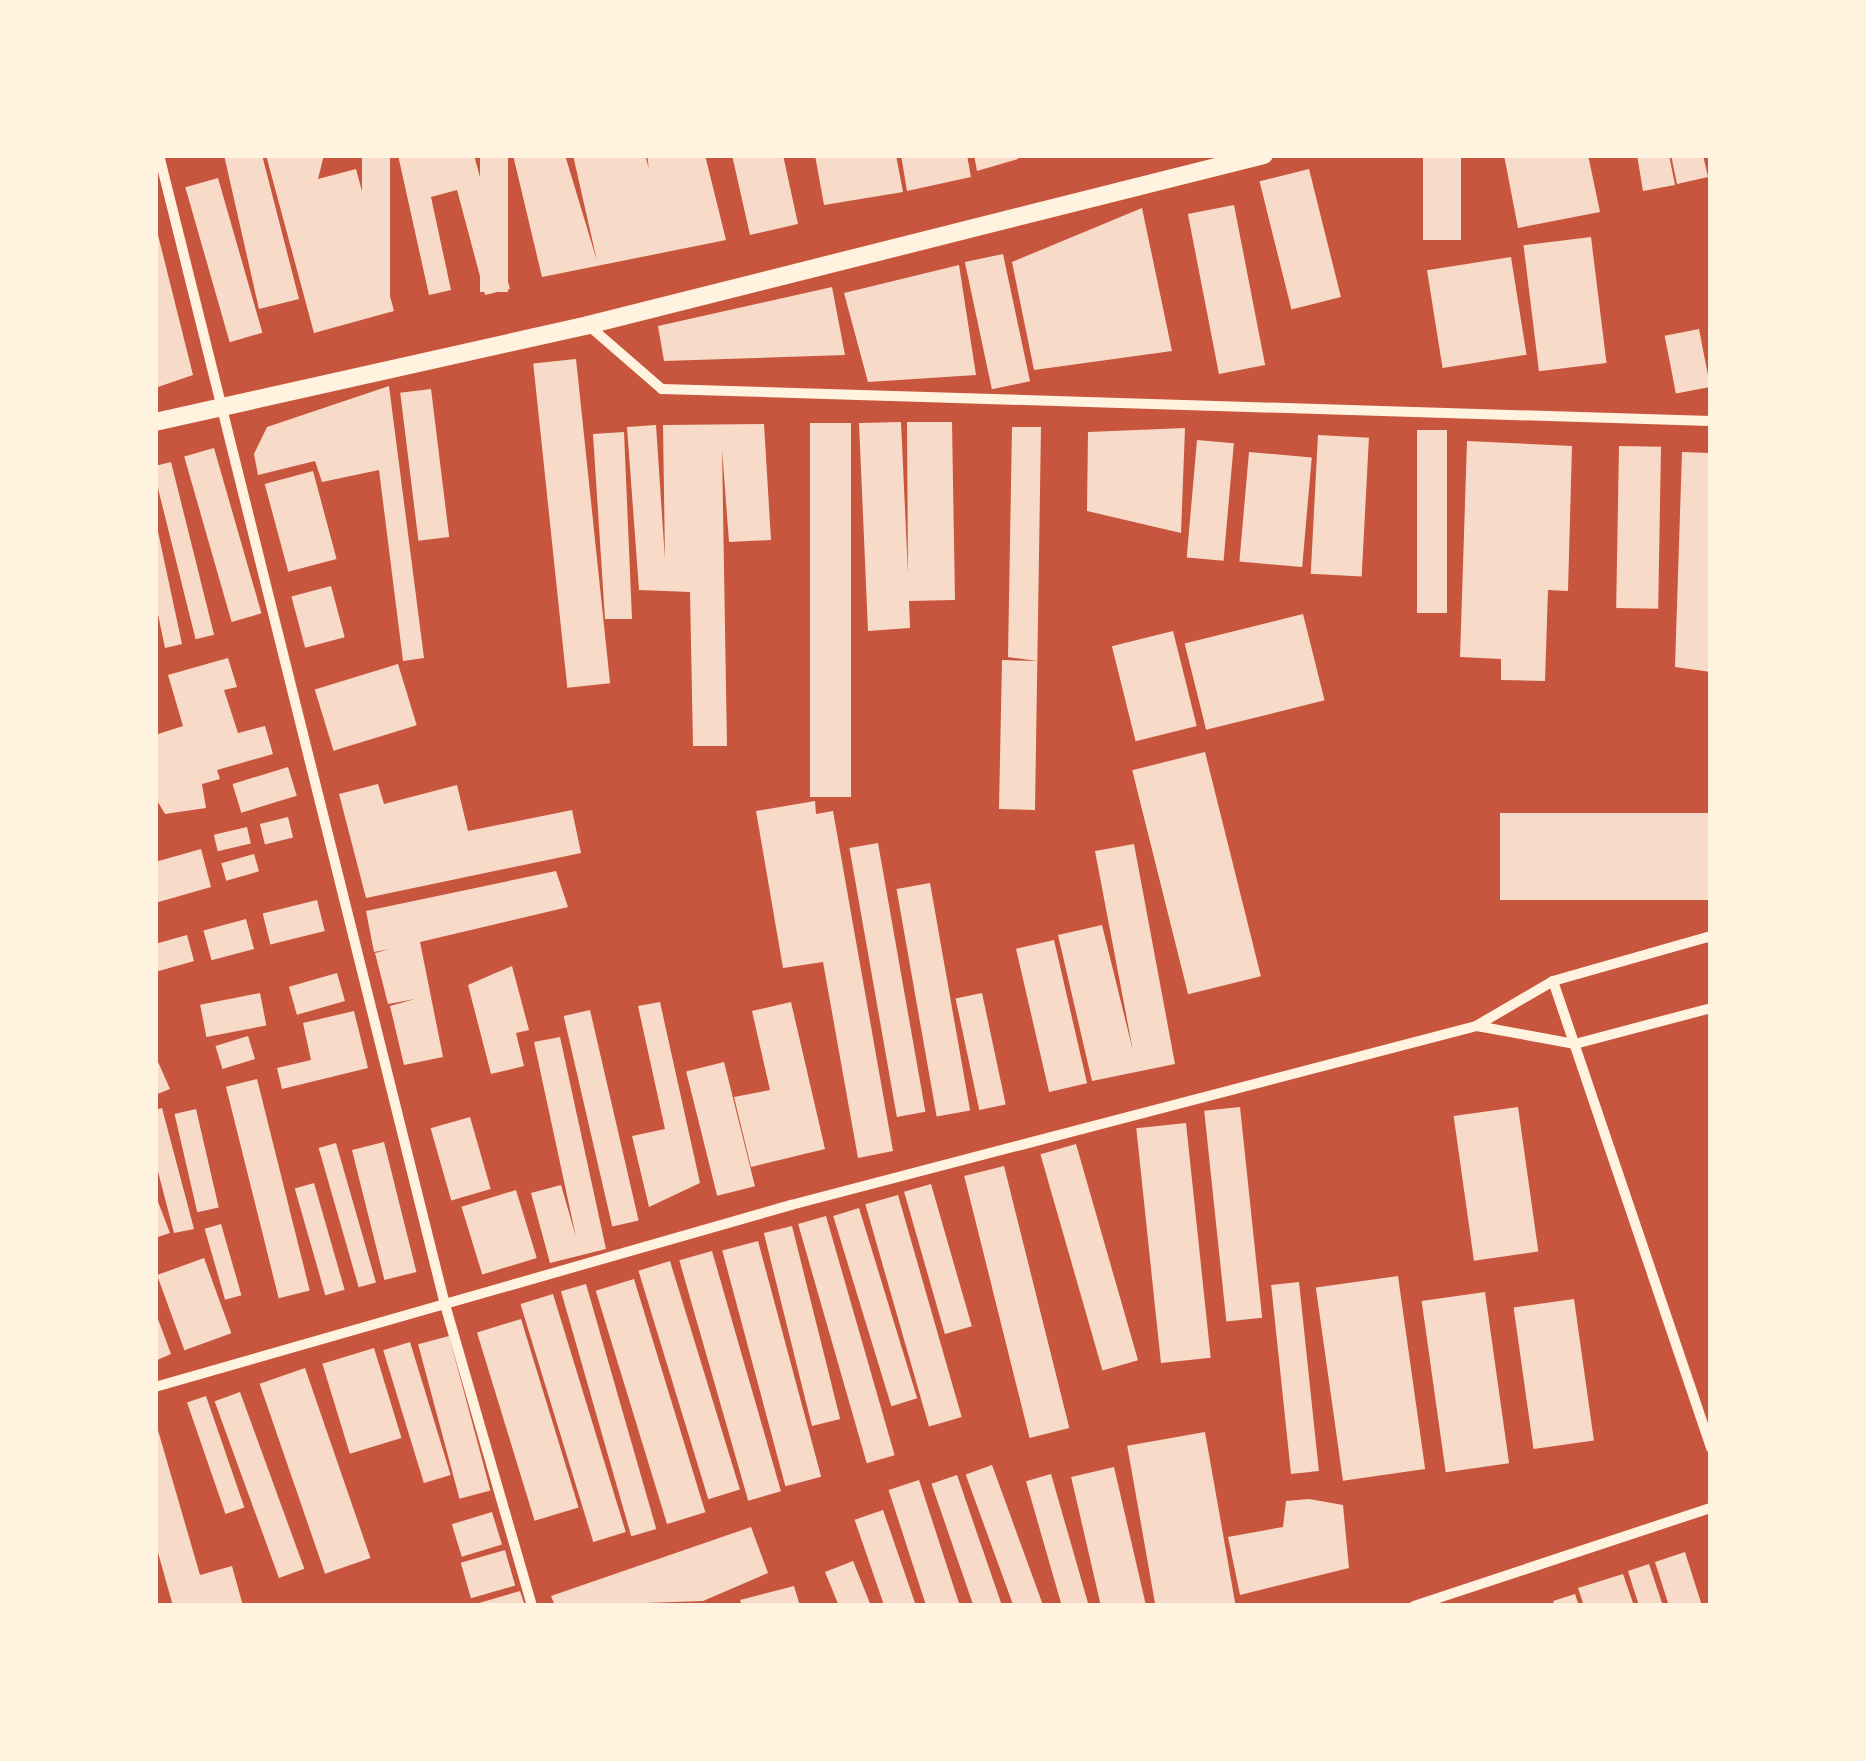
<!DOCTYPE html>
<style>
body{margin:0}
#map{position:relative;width:1866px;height:1761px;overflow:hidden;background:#c8553d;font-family:"PT Serif",serif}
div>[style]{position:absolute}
.building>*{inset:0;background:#f7dbc8;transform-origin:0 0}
.minor>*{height:10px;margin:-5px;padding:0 5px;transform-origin:5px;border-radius:5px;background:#fff3e0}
.tertiary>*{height:18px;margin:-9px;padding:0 9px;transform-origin:9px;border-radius:9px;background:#fff3e0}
span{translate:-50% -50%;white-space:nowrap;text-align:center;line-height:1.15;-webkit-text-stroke:10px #fff3e0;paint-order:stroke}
.frame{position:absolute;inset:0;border:158px solid #fff3e0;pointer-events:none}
</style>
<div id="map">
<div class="building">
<div style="clip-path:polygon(224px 155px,262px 155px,299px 299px,259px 309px)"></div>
<div style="clip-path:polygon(266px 155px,324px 155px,318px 179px,356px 169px,394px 311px,314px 333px)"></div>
<div style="left:362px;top:155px;width:28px;height:146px"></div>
<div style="clip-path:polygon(398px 155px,474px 155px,510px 289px,485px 295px,457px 190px,431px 197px,451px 290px,429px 295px)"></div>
<div style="left:480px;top:155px;width:28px;height:137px"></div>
<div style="clip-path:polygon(513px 155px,565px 155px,597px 261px,573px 155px,645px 155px,649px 169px,647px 155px,705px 155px,726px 240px,542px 277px)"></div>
<div style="clip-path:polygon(732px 155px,783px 155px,798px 224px,750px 235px)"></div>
<div style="clip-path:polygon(815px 155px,896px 155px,903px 192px,824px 205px)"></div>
<div style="clip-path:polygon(901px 155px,967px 155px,971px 177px,907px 191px)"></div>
<div style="clip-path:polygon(974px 155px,1018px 155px,1018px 159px,977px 171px)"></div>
<div style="left:1423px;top:155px;width:38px;height:85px"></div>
<div style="clip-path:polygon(1504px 155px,1588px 155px,1600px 212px,1518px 228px)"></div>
<div style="clip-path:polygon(1637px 155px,1669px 155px,1675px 185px,1643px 191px)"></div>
<div style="clip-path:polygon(1671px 155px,1703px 155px,1708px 177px,1677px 184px)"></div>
<div style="left:1309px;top:169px;width:132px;height:51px;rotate:76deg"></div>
<div style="left:218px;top:178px;width:161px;height:34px;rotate:74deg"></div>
<div style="left:1234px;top:205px;width:163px;height:47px;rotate:79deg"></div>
<div style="clip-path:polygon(1142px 208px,1172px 351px,1034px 370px,1012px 262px)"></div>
<div style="clip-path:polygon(155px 223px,193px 375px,155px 388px)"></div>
<div style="left:1591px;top:237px;width:127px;height:68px;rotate:83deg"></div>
<div style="left:1003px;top:254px;width:130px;height:39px;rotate:78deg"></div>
<div style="left:1511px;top:257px;width:99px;height:85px;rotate:81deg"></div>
<div style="clip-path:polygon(959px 265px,976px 375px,868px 382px,844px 293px)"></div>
<div style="clip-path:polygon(832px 287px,845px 355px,664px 361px,658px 326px)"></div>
<div style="left:1699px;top:329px;width:59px;height:35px;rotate:79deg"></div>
<div style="left:576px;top:359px;width:326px;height:43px;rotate:84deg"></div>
<div style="clip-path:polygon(389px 386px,424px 658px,403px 661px,379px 470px,322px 482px,315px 461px,258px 475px,254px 454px,267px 427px)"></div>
<div style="left:431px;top:389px;width:149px;height:31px;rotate:83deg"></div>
<div style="clip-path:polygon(901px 422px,908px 574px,907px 422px,952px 422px,955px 600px,909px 601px,910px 628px,868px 631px,859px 423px)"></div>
<div style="left:810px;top:423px;width:41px;height:374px"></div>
<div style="clip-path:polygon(764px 424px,771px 540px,729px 542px,722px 449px,727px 746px,693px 746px,690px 592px,639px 590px,627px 427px,656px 425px,665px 560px,663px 425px)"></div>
<div style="clip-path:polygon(1012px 427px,1041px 427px,1035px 810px,999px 809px,1002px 660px,1037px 661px,1008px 657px)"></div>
<div style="clip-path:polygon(1185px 428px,1181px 533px,1087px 511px,1088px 432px)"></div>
<div style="left:1417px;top:430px;width:30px;height:183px"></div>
<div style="clip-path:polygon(624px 432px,632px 619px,605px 619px,593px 434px)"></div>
<div style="left:1318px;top:435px;width:51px;height:139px;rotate:3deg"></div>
<div style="left:1197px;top:440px;width:37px;height:118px;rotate:5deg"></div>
<div style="clip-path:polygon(1467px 441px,1572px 446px,1568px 591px,1548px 590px,1545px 681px,1501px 680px,1501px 659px,1460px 657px)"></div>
<div style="left:1619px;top:446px;width:42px;height:162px;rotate:1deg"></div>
<div style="left:214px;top:448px;width:172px;height:31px;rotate:74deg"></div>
<div style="left:1249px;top:452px;width:63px;height:110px;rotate:5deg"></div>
<div style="clip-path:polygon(1682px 452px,1710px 453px,1711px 672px,1675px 667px)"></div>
<div style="left:171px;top:462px;width:178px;height:19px;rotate:76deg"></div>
<div style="left:313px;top:471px;width:91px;height:50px;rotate:75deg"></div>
<div style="clip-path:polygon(157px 527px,182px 644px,165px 648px,155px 600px)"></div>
<div style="left:331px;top:586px;width:53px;height:41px;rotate:75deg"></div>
<div style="left:1303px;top:614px;width:89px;height:122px;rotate:76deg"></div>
<div style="left:1173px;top:631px;width:98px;height:63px;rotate:76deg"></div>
<div style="clip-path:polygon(228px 658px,237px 687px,224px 690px,238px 733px,265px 726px,273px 754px,217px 770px,220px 779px,202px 784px,206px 808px,165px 814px,155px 797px,155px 735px,183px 726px,168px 675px)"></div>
<div style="left:398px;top:664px;width:64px;height:87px;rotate:73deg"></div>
<div style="left:1205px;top:752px;width:231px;height:75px;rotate:76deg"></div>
<div style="left:288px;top:767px;width:30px;height:58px;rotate:73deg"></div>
<div style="clip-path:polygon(378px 784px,384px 804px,457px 785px,468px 831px,572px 810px,581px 853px,366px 898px,339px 794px)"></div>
<div style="clip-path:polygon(815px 801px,816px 814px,833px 811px,893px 1151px,858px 1158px,823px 962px,783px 968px,756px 811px)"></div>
<div style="left:1711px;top:813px;width:87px;height:211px;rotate:90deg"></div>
<div style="left:288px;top:817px;width:21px;height:29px;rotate:76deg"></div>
<div style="left:247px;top:827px;width:17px;height:34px;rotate:77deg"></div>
<div style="left:878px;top:843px;width:273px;height:29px;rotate:80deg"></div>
<div style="clip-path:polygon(1134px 844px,1175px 1064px,1092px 1081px,1058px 935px,1102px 925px,1133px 1051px,1095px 851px)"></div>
<div style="clip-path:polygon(201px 849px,211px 887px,155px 903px,155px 862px)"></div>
<div style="left:254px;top:854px;width:18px;height:34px;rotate:74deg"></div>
<div style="clip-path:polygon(556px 871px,568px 907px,420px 942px,443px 1057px,404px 1065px,390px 1006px,415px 999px,388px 1004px,375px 953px,390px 949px,374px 952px,366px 911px)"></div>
<div style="left:930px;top:883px;width:231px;height:34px;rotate:80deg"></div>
<div style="left:317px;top:900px;width:32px;height:56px;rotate:76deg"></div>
<div style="left:246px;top:919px;width:31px;height:44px;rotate:75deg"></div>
<div style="clip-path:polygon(187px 935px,194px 961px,155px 972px,155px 944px)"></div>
<div style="left:1054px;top:940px;width:147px;height:39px;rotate:77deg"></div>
<div style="clip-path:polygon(512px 966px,529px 1030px,516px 1033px,524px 1066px,491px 1074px,468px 985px)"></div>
<div style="left:337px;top:973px;width:29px;height:50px;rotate:74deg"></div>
<div style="left:260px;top:993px;width:33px;height:61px;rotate:79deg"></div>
<div style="left:982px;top:993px;width:114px;height:27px;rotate:78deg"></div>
<div style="clip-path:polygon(660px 1002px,700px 1183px,649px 1207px,632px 1136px,665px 1129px,638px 1006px)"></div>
<div style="clip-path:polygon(791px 1002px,825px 1149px,751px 1167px,734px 1097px,770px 1090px,752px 1011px)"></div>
<div style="left:590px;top:1010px;width:216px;height:27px;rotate:77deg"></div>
<div style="clip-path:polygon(354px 1011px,368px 1068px,282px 1089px,277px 1068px,311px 1060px,303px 1023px)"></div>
<div style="left:248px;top:1036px;width:24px;height:34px;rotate:73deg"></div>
<div style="clip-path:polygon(560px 1037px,606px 1249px,550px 1263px,531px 1193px,561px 1185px,576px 1237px,534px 1042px)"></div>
<div style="clip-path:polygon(155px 1055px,170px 1089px,155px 1095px)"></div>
<div style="left:724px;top:1062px;width:128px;height:39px;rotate:76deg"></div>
<div style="left:257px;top:1079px;width:218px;height:32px;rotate:76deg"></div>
<div style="left:1240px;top:1107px;width:212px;height:36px;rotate:84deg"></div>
<div style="left:1518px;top:1107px;width:146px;height:65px;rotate:82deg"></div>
<div style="clip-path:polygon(162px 1108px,194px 1229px,174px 1233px,155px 1160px,155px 1110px)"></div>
<div style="left:196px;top:1109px;width:101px;height:22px;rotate:77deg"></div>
<div style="left:470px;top:1117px;width:75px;height:41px;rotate:74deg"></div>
<div style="left:1186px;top:1123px;width:236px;height:50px;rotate:84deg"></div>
<div style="left:384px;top:1142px;width:134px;height:33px;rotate:76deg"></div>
<div style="left:336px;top:1143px;width:145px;height:18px;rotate:74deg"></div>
<div style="left:1076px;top:1144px;width:225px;height:37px;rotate:74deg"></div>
<div style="left:1004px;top:1166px;width:270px;height:41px;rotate:76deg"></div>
<div style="left:314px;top:1183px;width:111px;height:20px;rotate:74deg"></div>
<div style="left:931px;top:1184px;width:148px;height:28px;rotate:74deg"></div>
<div style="left:516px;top:1190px;width:71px;height:57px;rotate:73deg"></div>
<div style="clip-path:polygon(155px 1194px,170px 1233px,155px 1238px)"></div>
<div style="left:898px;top:1195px;width:231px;height:34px;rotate:74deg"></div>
<div style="left:859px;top:1208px;width:199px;height:27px;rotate:73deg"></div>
<div style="left:826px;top:1216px;width:249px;height:29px;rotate:74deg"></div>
<div style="left:221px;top:1224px;width:74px;height:17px;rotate:74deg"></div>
<div style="left:792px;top:1226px;width:199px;height:29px;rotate:76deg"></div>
<div style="left:758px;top:1241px;width:244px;height:37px;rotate:75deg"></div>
<div style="left:712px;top:1251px;width:250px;height:34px;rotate:74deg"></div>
<div style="left:204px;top:1258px;width:80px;height:50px;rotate:70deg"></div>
<div style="left:670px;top:1261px;width:239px;height:33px;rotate:73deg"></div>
<div style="left:1398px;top:1276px;width:195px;height:83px;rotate:82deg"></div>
<div style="left:634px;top:1279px;width:244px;height:40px;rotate:73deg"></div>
<div style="left:1299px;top:1282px;width:190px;height:28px;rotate:84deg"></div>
<div style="left:586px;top:1284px;width:255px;height:26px;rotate:74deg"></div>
<div style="left:1485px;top:1292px;width:173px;height:64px;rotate:82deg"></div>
<div style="left:553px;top:1294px;width:249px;height:34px;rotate:73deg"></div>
<div style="left:1574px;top:1299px;width:143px;height:61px;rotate:82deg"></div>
<div style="clip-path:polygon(155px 1311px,171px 1354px,155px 1361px)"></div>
<div style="left:521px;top:1319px;width:197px;height:46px;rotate:73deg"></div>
<div style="left:449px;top:1336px;width:160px;height:32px;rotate:75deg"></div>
<div style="left:410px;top:1342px;width:139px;height:28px;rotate:73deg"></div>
<div style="left:374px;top:1348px;width:94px;height:54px;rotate:73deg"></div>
<div style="left:305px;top:1368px;width:201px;height:48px;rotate:71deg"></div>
<div style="left:240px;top:1392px;width:188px;height:27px;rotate:70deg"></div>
<div style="left:206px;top:1396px;width:118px;height:20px;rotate:71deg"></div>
<div style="clip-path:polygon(155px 1420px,200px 1575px,232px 1566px,243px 1606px,173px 1606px,155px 1542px)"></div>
<div style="left:1205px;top:1432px;width:177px;height:79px;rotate:80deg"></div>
<div style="left:992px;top:1465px;width:150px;height:28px;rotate:70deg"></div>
<div style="left:1114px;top:1467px;width:143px;height:44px;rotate:77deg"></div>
<div style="left:1051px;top:1474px;width:137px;height:26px;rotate:74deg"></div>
<div style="left:957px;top:1475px;width:139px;height:27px;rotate:71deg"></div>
<div style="left:919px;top:1480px;width:133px;height:32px;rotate:72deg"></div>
<div style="clip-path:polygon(1309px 1499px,1343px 1505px,1349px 1568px,1240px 1595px,1228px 1537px,1283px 1527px,1286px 1501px)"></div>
<div style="left:883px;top:1510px;width:102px;height:30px;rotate:71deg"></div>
<div style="left:492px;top:1512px;width:34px;height:42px;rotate:73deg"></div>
<div style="clip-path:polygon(751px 1527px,768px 1573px,703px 1601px,555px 1606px,551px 1596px)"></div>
<div style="left:505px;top:1550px;width:37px;height:46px;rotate:74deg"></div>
<div style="clip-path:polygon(1685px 1552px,1702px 1606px,1669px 1606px,1655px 1562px)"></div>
<div style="clip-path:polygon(853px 1561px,871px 1606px,839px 1606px,825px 1572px)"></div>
<div style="clip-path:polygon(1649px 1564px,1663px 1606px,1639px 1606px,1628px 1571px)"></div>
<div style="clip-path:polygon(1623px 1574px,1634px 1606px,1584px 1606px,1578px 1588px)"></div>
<div style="clip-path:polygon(794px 1586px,800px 1606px,742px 1606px,740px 1600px)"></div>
<div style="clip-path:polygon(520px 1591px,525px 1606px,472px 1606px,472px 1605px)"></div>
<div style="clip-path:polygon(1575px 1594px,1579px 1606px,1555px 1606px,1553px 1601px)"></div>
</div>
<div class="minor">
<div style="left:159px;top:155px;width:1181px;rotate:76.03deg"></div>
<div style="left:444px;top:1301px;width:317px;rotate:73.9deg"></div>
<div style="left:588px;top:325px;width:98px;rotate:40.9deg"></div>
<div style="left:662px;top:389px;width:1049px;rotate:1.75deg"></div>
<div style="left:1553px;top:981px;width:493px;rotate:71.3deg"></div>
<div style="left:1477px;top:1026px;width:100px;rotate:10.4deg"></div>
<div style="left:1575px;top:1044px;width:141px;rotate:-14.8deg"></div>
<div style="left:155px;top:1387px;width:662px;rotate:-15.97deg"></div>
<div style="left:791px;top:1205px;width:708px;rotate:-14.64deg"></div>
<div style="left:1476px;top:1026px;width:89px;rotate:-30.3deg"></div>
<div style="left:1553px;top:981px;width:164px;rotate:-15.9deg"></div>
<div style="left:1414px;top:1606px;width:313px;rotate:-18.3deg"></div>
</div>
<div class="tertiary">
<div style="left:155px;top:422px;width:444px;rotate:-12.6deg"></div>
<div style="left:588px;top:325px;width:697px;rotate:-14.12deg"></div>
</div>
<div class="frame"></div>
</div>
